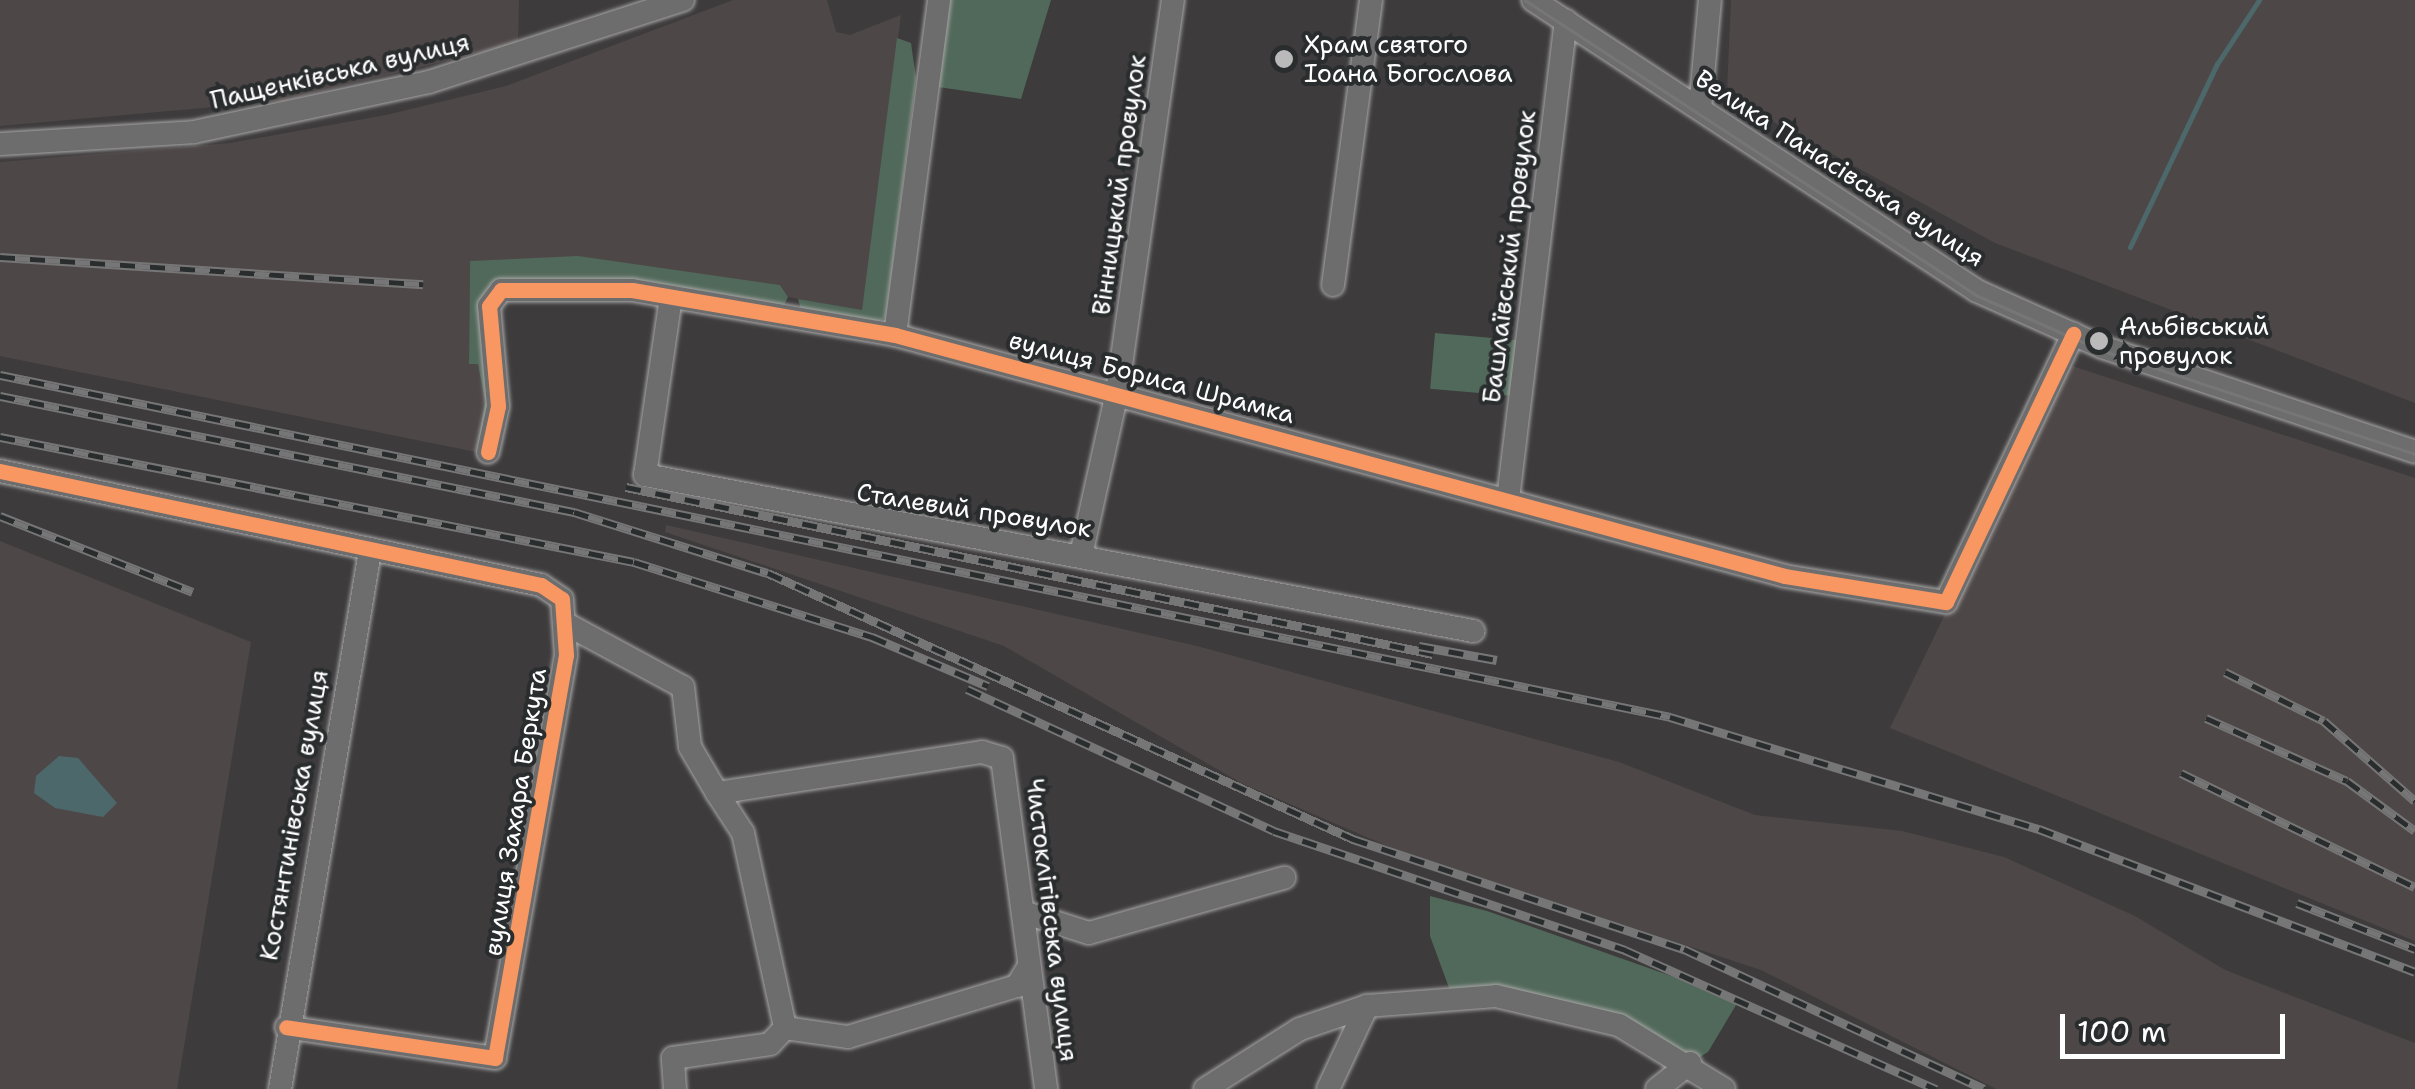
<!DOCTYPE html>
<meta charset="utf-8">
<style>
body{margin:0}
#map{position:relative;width:2415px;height:1089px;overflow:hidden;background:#3d3b3c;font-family:"Shantell Sans",sans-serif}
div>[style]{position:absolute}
.built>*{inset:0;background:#4e4747}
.green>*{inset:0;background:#51695a;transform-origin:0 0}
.water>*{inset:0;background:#4c686a}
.stream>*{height:5px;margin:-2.5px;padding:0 2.5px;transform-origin:2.5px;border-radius:2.5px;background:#4c686a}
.roads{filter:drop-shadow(0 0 2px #a8a7a7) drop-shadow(0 0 2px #a8a7a7)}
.minor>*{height:22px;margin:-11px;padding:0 11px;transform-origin:11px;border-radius:11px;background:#6d6d6d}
.tram>*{height:2.5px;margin:-1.25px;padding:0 1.25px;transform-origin:1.25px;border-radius:1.25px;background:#767677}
.rail>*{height:9px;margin-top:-4.5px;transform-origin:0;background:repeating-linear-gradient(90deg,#2a2d2e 0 15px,#767677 0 30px);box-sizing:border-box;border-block:2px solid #767677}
.cycleway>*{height:15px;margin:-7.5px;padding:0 7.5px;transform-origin:7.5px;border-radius:7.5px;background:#f99763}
.dots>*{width:28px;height:28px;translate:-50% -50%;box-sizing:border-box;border:5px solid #2a2d2e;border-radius:50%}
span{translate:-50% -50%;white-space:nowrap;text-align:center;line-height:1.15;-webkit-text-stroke:8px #2a2d2e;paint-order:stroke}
.poi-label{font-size:25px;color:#fff}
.left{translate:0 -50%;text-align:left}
.street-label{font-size:25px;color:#fff}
.scale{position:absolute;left:2060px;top:1014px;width:225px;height:45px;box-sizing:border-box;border:5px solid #fff;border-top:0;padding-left:12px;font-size:30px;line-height:35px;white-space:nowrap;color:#fff;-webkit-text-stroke:8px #2a2d2e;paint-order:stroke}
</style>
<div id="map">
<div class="built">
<div style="clip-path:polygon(0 0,519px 0,518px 43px,282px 101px,0 126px)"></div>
<div style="clip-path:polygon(733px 0,827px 0,836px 32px,850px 35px,901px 15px,862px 311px,788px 297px,780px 285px,576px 262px,470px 261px,469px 363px,478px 364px,485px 402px,476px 452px,0 356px,0 162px,230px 143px,386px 115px,506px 86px)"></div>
<div style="clip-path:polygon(1731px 0,2415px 0,2415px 403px,1995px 243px,1759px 114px,1727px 91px)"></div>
<div style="clip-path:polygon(2066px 364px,2415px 478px,2415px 941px,1890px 728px)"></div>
<div style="clip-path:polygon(666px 525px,1197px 646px,1619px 762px,1755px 815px,1902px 831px,2004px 857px,2135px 916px,2225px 970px,2415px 1043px,2415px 1089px,1996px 1089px,1761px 970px,1392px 848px,1243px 784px,1004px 646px,665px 532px)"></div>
<div style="clip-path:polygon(0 541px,251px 642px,177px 1089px,0 1089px)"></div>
</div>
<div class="green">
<div style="clip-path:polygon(948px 0,1051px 0,1021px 99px,938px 87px)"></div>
<div style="clip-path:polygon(897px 38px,911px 43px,916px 78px,886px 317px,873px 325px,802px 313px,798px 299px,862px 310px)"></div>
<div style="clip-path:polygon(578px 256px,780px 285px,788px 297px,782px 309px,498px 286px,495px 406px,484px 453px,476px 452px,485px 402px,478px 364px,469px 364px,470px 261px)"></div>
<div style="left:1435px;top:333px;width:87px;height:56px;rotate:5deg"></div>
<div style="clip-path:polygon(1430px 896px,1487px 911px,1739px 1000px,1708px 1052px,1690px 1063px,1619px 1025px,1452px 996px,1430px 936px)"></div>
</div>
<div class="water">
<div style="clip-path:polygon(59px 756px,78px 758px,117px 803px,103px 817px,55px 808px,34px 793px,36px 776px)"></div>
</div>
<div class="stream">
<div style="left:2130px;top:247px;width:203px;rotate:-64.6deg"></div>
<div style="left:2217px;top:64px;width:77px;rotate:-56.7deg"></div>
</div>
<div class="roads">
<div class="minor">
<div style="left:1533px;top:0;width:531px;rotate:33.24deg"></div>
<div style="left:1977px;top:291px;width:137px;rotate:24.1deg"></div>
<div style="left:2102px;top:347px;width:330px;rotate:18.5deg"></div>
<div style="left:1700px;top:109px;width:109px;rotate:-84.8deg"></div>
<div style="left:0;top:144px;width:194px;rotate:-3.5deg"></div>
<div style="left:194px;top:132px;width:240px;rotate:-12deg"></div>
<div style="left:429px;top:82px;width:267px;rotate:-17.9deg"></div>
<div style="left:1333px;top:285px;width:288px;rotate:-82.4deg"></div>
<div style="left:671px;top:297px;width:180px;rotate:98.3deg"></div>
<div style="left:645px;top:475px;width:843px;rotate:10.67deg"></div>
<div style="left:895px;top:335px;width:338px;rotate:-82.5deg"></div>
<div style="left:488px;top:452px;width:47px;rotate:-77.7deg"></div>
<div style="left:498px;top:406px;width:100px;rotate:-95.1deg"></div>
<div style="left:489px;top:306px;width:20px;rotate:-53deg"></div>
<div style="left:501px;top:290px;width:131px"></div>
<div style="left:632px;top:290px;width:267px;rotate:9.7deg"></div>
<div style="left:895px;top:335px;width:922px;rotate:15.15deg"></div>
<div style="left:1785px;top:576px;width:163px;rotate:9.2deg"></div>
<div style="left:1946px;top:602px;width:297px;rotate:-64.6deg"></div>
<div style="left:0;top:471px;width:553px;rotate:11.9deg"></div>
<div style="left:541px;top:585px;width:25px;rotate:34deg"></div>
<div style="left:562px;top:599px;width:56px;rotate:85.9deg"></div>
<div style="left:566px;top:655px;width:409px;rotate:100deg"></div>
<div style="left:495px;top:1058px;width:211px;rotate:-171.6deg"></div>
<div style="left:1508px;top:499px;width:482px;rotate:-83.1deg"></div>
<div style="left:1081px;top:555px;width:166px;rotate:-77.5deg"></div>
<div style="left:1117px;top:393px;width:397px;rotate:-81.9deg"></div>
<div style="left:570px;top:626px;width:128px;rotate:28.4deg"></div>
<div style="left:683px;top:687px;width:60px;rotate:83.3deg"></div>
<div style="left:690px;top:747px;width:53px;rotate:59.6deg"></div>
<div style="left:717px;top:793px;width:268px;rotate:-8.8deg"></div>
<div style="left:982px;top:752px;width:21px;rotate:17deg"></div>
<div style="left:1002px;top:758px;width:334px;rotate:82.4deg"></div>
<div style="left:717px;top:793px;width:48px;rotate:57deg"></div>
<div style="left:743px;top:833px;width:199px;rotate:77.8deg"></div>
<div style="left:1023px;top:912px;width:69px;rotate:17.7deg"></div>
<div style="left:1089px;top:933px;width:203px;rotate:-15.8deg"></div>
<div style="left:280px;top:1089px;width:545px;rotate:-80.5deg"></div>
<div style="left:675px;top:1089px;width:31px;rotate:-94deg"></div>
<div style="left:673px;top:1058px;width:98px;rotate:-8.2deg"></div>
<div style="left:770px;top:1044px;width:22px;rotate:-47deg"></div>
<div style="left:785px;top:1028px;width:64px;rotate:8.1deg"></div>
<div style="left:848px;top:1037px;width:177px;rotate:-16.8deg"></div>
<div style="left:1017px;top:986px;width:21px;rotate:-59deg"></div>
<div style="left:1205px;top:1089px;width:112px;rotate:-32.3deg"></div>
<div style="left:1300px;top:1029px;width:71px;rotate:-18.9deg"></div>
<div style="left:1367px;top:1006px;width:129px;rotate:-4.4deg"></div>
<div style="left:1496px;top:996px;width:126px;rotate:13.3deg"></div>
<div style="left:1619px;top:1025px;width:123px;rotate:31.4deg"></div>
<div style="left:1328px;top:1089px;width:92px;rotate:-64.8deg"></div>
<div style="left:1657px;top:1089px;width:42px;rotate:-38.2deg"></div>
</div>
</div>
<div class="tram">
<div style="left:1525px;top:0;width:541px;rotate:33.16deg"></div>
<div style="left:1978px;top:296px;width:134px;rotate:23.7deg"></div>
<div style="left:2101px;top:350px;width:331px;rotate:18.3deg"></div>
</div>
<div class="rail">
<div style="left:0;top:257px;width:424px;rotate:3.7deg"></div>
<div style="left:0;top:375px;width:1705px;rotate:11.57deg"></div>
<div style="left:1670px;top:717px;width:386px;rotate:16.9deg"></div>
<div style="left:2039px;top:829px;width:402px;rotate:20.8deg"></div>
<div style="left:0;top:396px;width:586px;rotate:11.43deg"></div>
<div style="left:574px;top:512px;width:203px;rotate:17.5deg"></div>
<div style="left:768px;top:573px;width:643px;rotate:24.45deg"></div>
<div style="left:1353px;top:839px;width:349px;rotate:18.4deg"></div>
<div style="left:1684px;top:949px;width:331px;rotate:25deg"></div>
<div style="left:0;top:437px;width:646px;rotate:11.15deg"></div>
<div style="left:634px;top:562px;width:250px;rotate:17.5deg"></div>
<div style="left:872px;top:637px;width:126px;rotate:22.9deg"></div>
<div style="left:626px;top:487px;width:824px;rotate:11.69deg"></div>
<div style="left:0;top:516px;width:207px;rotate:21.5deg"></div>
<div style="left:1419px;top:646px;width:79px;rotate:10.2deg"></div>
<div style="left:2225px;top:672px;width:110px;rotate:26.3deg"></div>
<div style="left:2324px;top:721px;width:121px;rotate:41.3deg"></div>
<div style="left:967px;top:689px;width:338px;rotate:24.8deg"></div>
<div style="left:1274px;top:831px;width:371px;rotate:18.7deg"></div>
<div style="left:1625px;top:950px;width:341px;rotate:24.1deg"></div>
<div style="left:2206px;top:718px;width:154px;rotate:24.1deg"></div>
<div style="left:2347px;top:781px;width:84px;rotate:36.3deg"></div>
<div style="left:2181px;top:773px;width:260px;rotate:26deg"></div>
<div style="left:2297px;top:903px;width:127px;rotate:21.3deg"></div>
</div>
<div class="cycleway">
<div style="left:488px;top:452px;width:47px;rotate:-77.7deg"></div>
<div style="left:498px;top:406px;width:100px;rotate:-95.1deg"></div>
<div style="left:489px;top:306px;width:20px;rotate:-53deg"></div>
<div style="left:501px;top:290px;width:131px"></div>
<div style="left:632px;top:290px;width:267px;rotate:9.7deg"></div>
<div style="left:895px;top:335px;width:922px;rotate:15.15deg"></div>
<div style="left:1785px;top:576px;width:163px;rotate:9.2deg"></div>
<div style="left:1946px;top:602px;width:297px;rotate:-64.6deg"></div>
<div style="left:0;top:471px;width:553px;rotate:11.9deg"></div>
<div style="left:541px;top:585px;width:25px;rotate:34deg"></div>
<div style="left:562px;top:599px;width:56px;rotate:85.9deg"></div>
<div style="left:566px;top:655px;width:409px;rotate:100deg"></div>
<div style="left:495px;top:1058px;width:211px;rotate:-171.6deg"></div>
</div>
<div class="dots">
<div style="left:1284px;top:59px;background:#bbbabb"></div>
<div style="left:2099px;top:341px;background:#bbbabb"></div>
</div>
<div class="poi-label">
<span class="left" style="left:1304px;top:59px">Храм святого<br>Іоана Богослова</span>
<span class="left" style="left:2119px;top:341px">Альбівський<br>провулок</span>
</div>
<div class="street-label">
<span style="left:340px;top:71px;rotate:-13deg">Пащенківська вулиця</span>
<span style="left:1840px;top:168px;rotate:33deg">Велика Панасівська вулиця</span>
<span style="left:1119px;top:185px;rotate:-82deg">Вінницький провулок</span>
<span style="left:1509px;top:257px;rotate:-83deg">Башлаївський провулок</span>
<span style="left:1152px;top:377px;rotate:15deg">вулиця Бориса Шрамка</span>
<span style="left:974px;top:510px;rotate:9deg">Сталевий провулок</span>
<span style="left:515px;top:812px;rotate:-81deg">вулиця Захара Беркута</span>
<span style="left:294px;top:815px;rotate:-80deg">Костянтинівська вулиця</span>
<span style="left:1052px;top:920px;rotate:83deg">Чистоклітівська вулиця</span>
</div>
<div class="scale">100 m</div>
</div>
